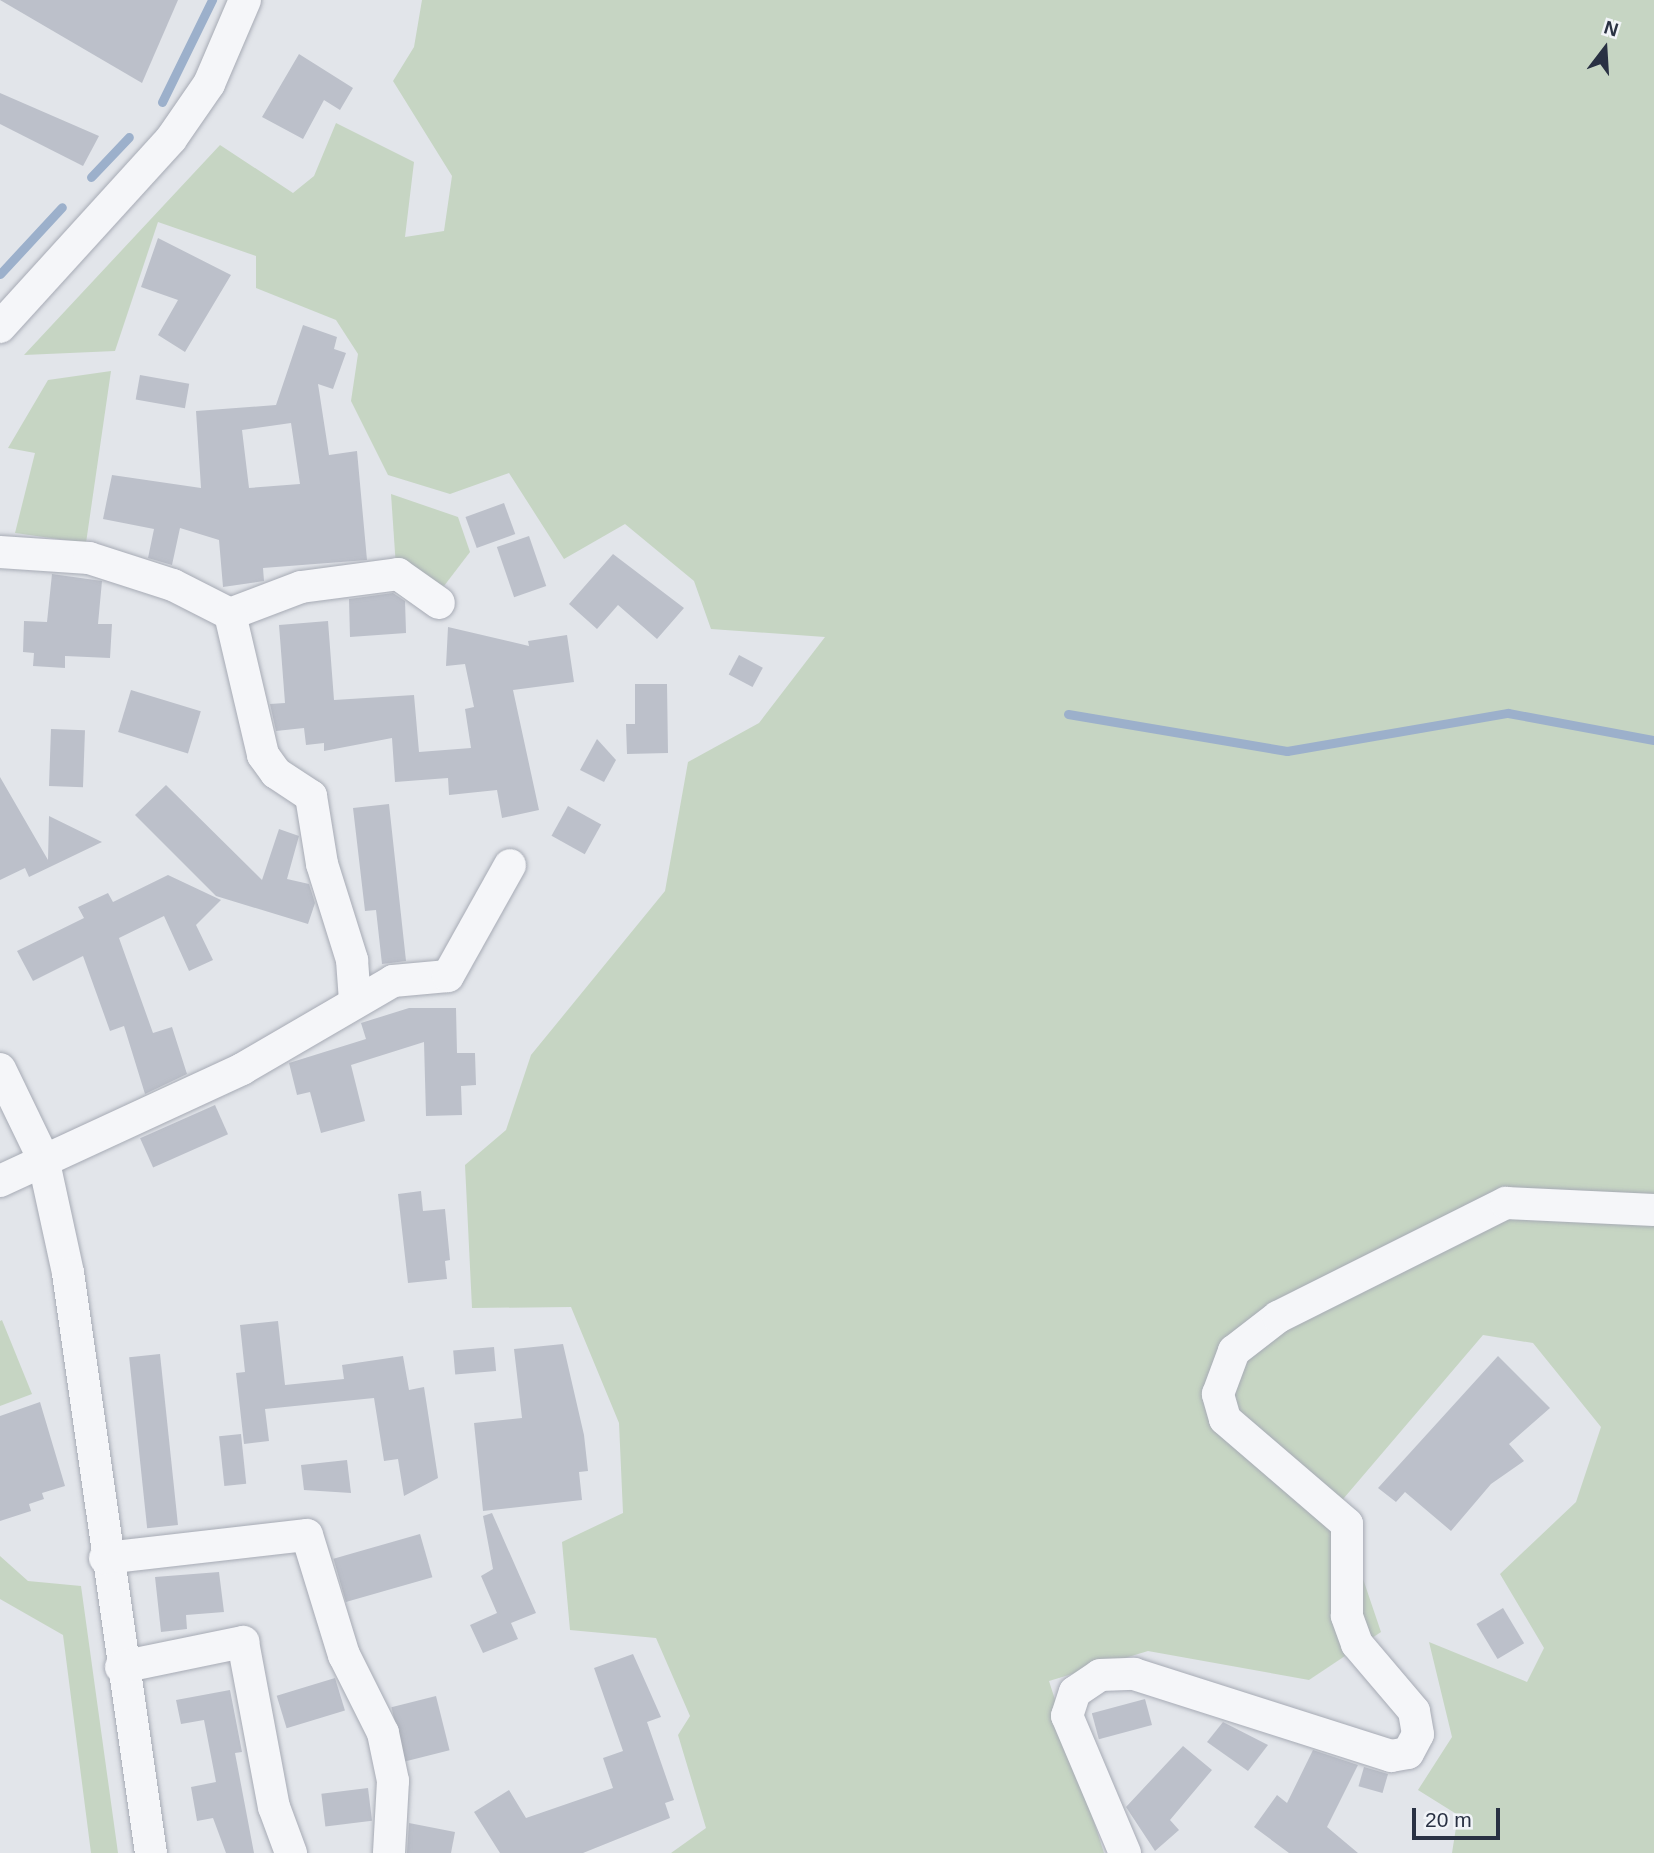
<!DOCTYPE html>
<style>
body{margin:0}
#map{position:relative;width:1654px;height:1853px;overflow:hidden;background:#e2e5ea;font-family:Helvetica,sans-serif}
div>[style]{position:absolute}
.green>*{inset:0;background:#c6d5c3}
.stream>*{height:9px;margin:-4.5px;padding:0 4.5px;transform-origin:4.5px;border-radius:4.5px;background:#9cb0cb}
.building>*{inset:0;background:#bcc0ca;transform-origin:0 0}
.roads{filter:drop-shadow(0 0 2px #a7abb5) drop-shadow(0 0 2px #a7abb5)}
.minor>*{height:32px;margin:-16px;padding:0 16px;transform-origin:16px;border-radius:16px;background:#f5f6f9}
span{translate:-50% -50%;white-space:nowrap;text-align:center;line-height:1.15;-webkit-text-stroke:7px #f1f4f8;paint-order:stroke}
.north{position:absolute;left:1570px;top:14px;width:70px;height:70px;-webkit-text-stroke:5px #f1f4f8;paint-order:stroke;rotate:17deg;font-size:19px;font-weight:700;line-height:28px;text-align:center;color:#293143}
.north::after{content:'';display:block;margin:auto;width:24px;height:32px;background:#293143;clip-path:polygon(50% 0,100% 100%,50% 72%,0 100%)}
.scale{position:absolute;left:1412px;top:1808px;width:88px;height:32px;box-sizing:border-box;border:4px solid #293143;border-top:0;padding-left:9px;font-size:21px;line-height:24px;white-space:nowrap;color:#293143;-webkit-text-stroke:5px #f1f4f8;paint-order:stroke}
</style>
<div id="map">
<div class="green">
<div style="clip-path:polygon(422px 0,1654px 0,1654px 1853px,1452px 1853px,1458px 1815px,1418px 1790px,1452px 1737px,1429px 1642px,1527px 1682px,1544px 1648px,1500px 1574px,1576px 1502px,1601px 1427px,1533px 1343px,1483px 1335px,1338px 1505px,1381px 1632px,1309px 1680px,1148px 1651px,1049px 1681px,1104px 1853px,671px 1853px,706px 1828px,678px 1735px,690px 1716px,656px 1638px,570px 1630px,562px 1542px,623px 1513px,619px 1423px,571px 1307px,472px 1308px,465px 1165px,506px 1130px,531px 1055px,665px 891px,688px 762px,759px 723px,825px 637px,711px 629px,694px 581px,625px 524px,564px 559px,509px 473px,450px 494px,388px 475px,351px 401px,358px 354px,336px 320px,256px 288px,256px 256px,158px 222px,115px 351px,24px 355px,220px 145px,293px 193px,314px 176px,336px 123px,414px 162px,405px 237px,444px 231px,452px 176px,393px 81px,414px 47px)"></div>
<div style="clip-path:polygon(111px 371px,86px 543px,15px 533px,35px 453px,8px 448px,48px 380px)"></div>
<div style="clip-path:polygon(391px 494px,458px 517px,470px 552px,444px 586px,396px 567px)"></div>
<div style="clip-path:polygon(2px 1320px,32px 1394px,0 1406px,0 1321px)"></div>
<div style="clip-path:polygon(0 1556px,28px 1581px,81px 1586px,118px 1853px,91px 1853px,63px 1635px,0 1599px)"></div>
</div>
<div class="stream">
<div style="left:162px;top:102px;width:114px;rotate:-63.9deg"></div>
<div style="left:91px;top:177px;width:55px;rotate:-46.5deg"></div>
<div style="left:0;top:274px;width:91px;rotate:-47.2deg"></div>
<div style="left:1068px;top:714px;width:222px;rotate:9.6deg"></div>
<div style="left:1287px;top:751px;width:224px;rotate:-9.8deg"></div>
<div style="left:1508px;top:713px;width:148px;rotate:10.5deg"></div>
</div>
<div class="building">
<div style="clip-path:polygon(0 0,178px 0,142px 83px)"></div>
<div style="clip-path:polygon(299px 54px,353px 88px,340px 110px,324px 100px,303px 139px,262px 117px)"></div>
<div style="clip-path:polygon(0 93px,99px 136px,83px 166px,0 124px)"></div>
<div style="clip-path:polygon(158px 238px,231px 275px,185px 352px,158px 335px,178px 300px,141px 287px)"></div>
<div style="clip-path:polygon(evenodd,303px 325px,337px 337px,334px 349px,346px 353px,333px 389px,318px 384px,329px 455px,357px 451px,367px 560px,263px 568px,264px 581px,223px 587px,219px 540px,180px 528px,172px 565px,148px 558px,154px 529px,103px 519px,112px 475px,201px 488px,196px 411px,276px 405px,303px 325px,291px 423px,300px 484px,249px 488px,242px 430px,291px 423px)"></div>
<div style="left:140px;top:375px;width:50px;height:25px;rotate:10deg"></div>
<div style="left:504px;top:503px;width:33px;height:41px;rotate:70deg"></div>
<div style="left:529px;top:536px;width:53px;height:34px;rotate:71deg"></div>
<div style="clip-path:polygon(613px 554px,684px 608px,657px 639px,618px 605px,597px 629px,569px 604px)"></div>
<div style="clip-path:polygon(52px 574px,102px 581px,98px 624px,112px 624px,110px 658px,65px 656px,65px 668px,33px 666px,34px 653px,23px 652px,24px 621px,47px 622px)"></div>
<div style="clip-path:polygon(393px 593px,405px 601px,406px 633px,350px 637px,349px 599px)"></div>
<div style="clip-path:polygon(328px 621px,334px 700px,414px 695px,419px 752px,471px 748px,465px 709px,474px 707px,465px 664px,446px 666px,448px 627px,529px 646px,528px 641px,567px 635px,574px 682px,513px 690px,539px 810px,502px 818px,497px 790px,449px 795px,448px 778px,395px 782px,392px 738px,324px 751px,324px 743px,306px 745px,304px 728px,276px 731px,270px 704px,285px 703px,279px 625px)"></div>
<div style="left:739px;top:655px;width:27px;height:22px;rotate:28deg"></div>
<div style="clip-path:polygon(635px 684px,667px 684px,668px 753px,627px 754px,626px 724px,635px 724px)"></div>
<div style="left:131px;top:690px;width:73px;height:44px;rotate:17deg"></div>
<div style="left:51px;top:729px;width:34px;height:57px;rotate:2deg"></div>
<div style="clip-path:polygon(597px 739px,616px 760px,604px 782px,580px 770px)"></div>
<div style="clip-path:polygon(0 777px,48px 860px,49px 816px,102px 842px,29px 877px,25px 868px,0 880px)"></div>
<div style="clip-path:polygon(166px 785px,262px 880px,279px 829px,299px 836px,287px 879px,309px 884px,315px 903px,308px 924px,216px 896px,135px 815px)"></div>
<div style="clip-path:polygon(389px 804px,406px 961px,382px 964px,376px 910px,365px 911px,353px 808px)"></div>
<div style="left:568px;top:806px;width:38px;height:34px;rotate:29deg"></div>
<div style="clip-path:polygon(168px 875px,221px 900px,196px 925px,213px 960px,189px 971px,164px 916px,119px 938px,153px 1033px,172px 1027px,187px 1074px,145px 1094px,124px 1026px,110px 1031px,83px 956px,33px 981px,17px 951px,84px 918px,78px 907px,108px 893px,113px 902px)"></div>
<div style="clip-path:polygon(409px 1008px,456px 1008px,457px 1053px,475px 1053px,476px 1085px,461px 1086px,462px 1115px,426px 1116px,424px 1042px,351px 1065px,365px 1121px,321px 1133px,310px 1092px,297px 1095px,289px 1063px,366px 1039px,361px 1023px)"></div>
<div style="left:215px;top:1105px;width:32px;height:82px;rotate:66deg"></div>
<div style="clip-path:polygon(421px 1191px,423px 1211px,445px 1209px,450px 1260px,445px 1261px,447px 1279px,408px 1283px,398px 1194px)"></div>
<div style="clip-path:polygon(278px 1321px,285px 1385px,344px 1379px,342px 1365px,403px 1356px,409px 1390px,424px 1387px,438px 1478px,404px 1496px,398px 1459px,384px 1461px,374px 1398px,265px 1409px,269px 1441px,244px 1444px,236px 1373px,245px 1372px,240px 1325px)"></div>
<div style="clip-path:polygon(563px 1344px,584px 1435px,588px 1471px,579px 1472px,582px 1500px,483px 1511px,474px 1423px,522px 1418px,514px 1349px)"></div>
<div style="left:494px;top:1347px;width:24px;height:41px;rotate:85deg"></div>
<div style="left:160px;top:1354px;width:172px;height:31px;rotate:84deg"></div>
<div style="clip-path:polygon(1498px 1356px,1550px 1408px,1509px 1444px,1524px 1461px,1491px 1484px,1451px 1531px,1405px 1492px,1396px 1502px,1378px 1488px)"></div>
<div style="clip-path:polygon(40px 1402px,65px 1486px,42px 1493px,44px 1499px,29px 1504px,31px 1511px,0 1521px,0 1416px)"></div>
<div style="left:241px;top:1434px;width:50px;height:22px;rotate:84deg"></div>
<div style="clip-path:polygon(347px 1460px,351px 1493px,304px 1490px,301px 1465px)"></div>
<div style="clip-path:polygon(492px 1513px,536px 1613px,511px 1623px,518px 1639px,483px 1653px,470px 1625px,497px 1613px,481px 1576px,493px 1569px,483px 1516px)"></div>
<div style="left:420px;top:1534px;width:45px;height:90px;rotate:74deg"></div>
<div style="clip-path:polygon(219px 1572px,224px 1612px,186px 1615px,187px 1629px,161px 1632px,155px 1577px)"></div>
<div style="left:1503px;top:1608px;width:41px;height:31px;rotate:59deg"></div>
<div style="clip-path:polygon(633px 1654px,661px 1717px,647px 1722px,674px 1800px,665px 1803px,670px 1818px,583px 1853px,500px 1853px,474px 1812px,509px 1790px,526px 1818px,613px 1788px,603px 1758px,623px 1751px,594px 1668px)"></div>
<div style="left:335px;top:1678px;width:34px;height:61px;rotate:73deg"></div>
<div style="clip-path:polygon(230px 1690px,242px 1752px,235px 1753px,254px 1853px,226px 1853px,213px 1818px,197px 1821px,191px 1787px,216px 1782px,204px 1720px,181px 1724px,176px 1700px)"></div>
<div style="left:436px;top:1696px;width:56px;height:46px;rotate:76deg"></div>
<div style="left:1145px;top:1699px;width:27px;height:55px;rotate:75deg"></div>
<div style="clip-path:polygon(1223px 1722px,1268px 1745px,1248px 1771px,1207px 1742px)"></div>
<div style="clip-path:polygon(1183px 1746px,1212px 1770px,1170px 1820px,1179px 1830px,1155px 1851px,1126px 1807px)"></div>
<div style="clip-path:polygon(1313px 1750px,1358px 1765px,1327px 1827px,1358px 1853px,1289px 1853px,1254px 1827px,1277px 1795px,1287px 1803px)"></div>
<div style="left:1364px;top:1767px;width:25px;height:20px;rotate:16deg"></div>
<div style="left:368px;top:1788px;width:33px;height:47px;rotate:83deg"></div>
<div style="clip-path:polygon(409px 1823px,455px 1832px,451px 1853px,407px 1853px)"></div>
</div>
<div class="roads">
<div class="minor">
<div style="left:0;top:327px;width:254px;rotate:-47.7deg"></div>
<div style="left:171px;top:139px;width:67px;rotate:-55.4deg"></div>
<div style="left:209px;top:84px;width:91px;rotate:-66.8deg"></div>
<div style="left:0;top:552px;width:89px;rotate:3.9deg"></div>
<div style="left:89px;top:558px;width:88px;rotate:17.8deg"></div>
<div style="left:173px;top:585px;width:64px;rotate:27deg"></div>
<div style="left:230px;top:614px;width:76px;rotate:-20.8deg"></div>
<div style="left:301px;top:587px;width:98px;rotate:-7.6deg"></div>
<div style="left:398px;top:574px;width:50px;rotate:35.3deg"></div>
<div style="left:230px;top:614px;width:145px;rotate:76.8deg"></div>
<div style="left:263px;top:755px;width:22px;rotate:54deg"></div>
<div style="left:276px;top:773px;width:42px;rotate:33.3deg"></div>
<div style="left:311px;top:796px;width:69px;rotate:80.8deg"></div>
<div style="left:322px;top:864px;width:101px;rotate:72.6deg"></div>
<div style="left:352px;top:960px;width:41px;rotate:85.8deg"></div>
<div style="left:0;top:1069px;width:99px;rotate:64.2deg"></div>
<div style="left:43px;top:1158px;width:118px;rotate:77.7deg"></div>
<div style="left:68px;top:1273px;width:586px;rotate:81.86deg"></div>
<div style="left:0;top:1181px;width:267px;rotate:-24.8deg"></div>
<div style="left:242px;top:1069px;width:175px;rotate:-30.2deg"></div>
<div style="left:393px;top:981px;width:55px;rotate:-5.2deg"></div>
<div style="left:448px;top:976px;width:127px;rotate:-60.8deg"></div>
<div style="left:105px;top:1558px;width:203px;rotate:-6.5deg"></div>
<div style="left:307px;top:1535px;width:126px;rotate:72.9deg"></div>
<div style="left:344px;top:1655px;width:87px;rotate:63.4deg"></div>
<div style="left:383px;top:1733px;width:49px;rotate:78.2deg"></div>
<div style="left:393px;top:1781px;width:72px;rotate:93.2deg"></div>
<div style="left:121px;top:1667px;width:125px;rotate:-11.6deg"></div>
<div style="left:243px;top:1642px;width:168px;rotate:79.4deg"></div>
<div style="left:274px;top:1807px;width:49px;rotate:69.7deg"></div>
<div style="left:1125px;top:1853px;width:149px;rotate:-112.9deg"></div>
<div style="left:1067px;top:1716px;width:25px;rotate:-72deg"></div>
<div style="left:1075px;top:1692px;width:30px;rotate:-34deg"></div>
<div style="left:1100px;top:1675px;width:34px;rotate:-2deg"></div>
<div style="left:1134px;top:1674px;width:270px;rotate:17.7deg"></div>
<div style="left:1391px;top:1756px;width:17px;rotate:-10deg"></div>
<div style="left:1408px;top:1753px;width:21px;rotate:-62deg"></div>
<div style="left:1418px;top:1734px;width:23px;rotate:-100deg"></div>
<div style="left:1414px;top:1711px;width:88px;rotate:-130.4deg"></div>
<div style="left:1357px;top:1644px;width:30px;rotate:-110deg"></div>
<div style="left:1347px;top:1616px;width:92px;rotate:-90deg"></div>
<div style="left:1347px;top:1524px;width:161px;rotate:-139.3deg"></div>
<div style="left:1225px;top:1419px;width:26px;rotate:-106deg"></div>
<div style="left:1218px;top:1394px;width:46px;rotate:-69.6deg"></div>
<div style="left:1234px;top:1351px;width:56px;rotate:-37.7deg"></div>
<div style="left:1278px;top:1317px;width:255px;rotate:-26.6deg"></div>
<div style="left:1506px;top:1203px;width:148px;rotate:2.7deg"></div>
</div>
</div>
<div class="north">N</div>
<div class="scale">20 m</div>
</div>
